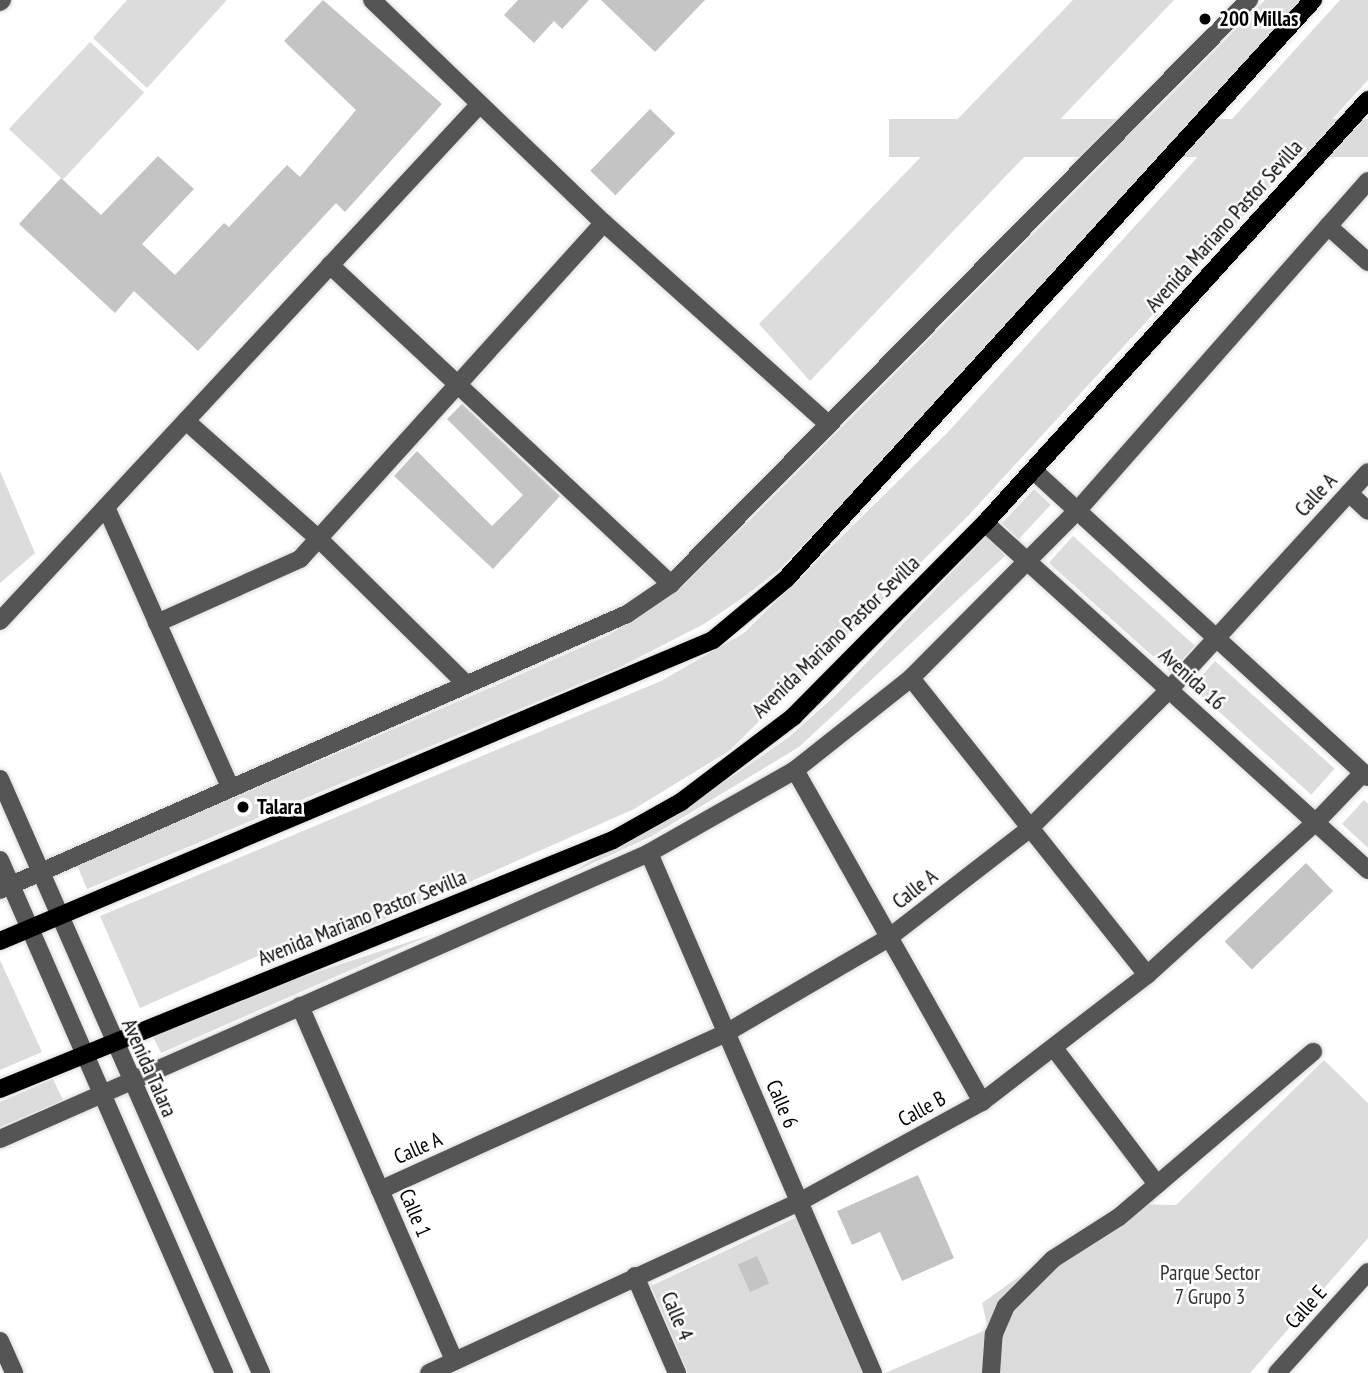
<!DOCTYPE html>
<style>
body{margin:0}
#map{position:relative;width:1368px;height:1373px;overflow:hidden;background:#fff;font-family:"PT Sans Narrow",sans-serif}
div>[style]{position:absolute}
.green>*{inset:0;background:#dcdcdc;transform-origin:0 0}
.building>*{inset:0;background:#c4c4c4;transform-origin:0 0}
.roads{filter:drop-shadow(0 0 2px #dbdbdb) drop-shadow(0 0 2px #dbdbdb)}
.minor>*{height:18px;margin:-9px;padding:0 9px;transform-origin:9px;border-radius:9px;background:#555}
.major>*{height:18px;margin:-9px;padding:0 9px;transform-origin:9px;border-radius:9px;background:#000}
.dots>*{width:19px;height:19px;translate:-50% -50%;box-sizing:border-box;border:4px solid #fff;border-radius:50%}
span{translate:-50% -50%;white-space:nowrap;text-align:center;line-height:1.15;-webkit-text-stroke:5px #fff;paint-order:stroke}
.poi-label{font-size:21px;color:#000;font-weight:700}
.left{translate:0 -50%;text-align:left}
.street-label{font-size:21px;color:#000}
.park-label{font-size:21px;color:#333}
</style>
<div id="map">
<div class="green">
<div style="clip-path:polygon(127px 0,226px 0,226px 1px,147px 88px,93px 38px)"></div>
<div style="clip-path:polygon(1073px 0,1174px 0,810px 381px,759px 324px)"></div>
<div style="clip-path:polygon(1265px 0,1305px 0,866px 479px,781px 568px,741px 599px,704px 624px,618px 668px,87px 889px,77px 865px,499px 684px,609px 635px,642px 614px,742px 528px)"></div>
<div style="clip-path:polygon(1340px 0,1368px 0,1368px 80px,968px 516px,729px 751px,634px 809px,352px 934px,271px 950px,140px 1008px,100px 916px,661px 681px,744px 633px,949px 431px)"></div>
<div style="left:90px;top:42px;width:74px;height:119px;rotate:43deg"></div>
<div style="left:1368px;top:119px;width:38px;height:479px;rotate:90deg"></div>
<div style="clip-path:polygon(0 471px,35px 553px,0 583px)"></div>
<div style="left:1034px;top:489px;width:23px;height:47px;rotate:43deg"></div>
<div style="clip-path:polygon(987px 535px,1005px 556px,799px 747px,650px 837px,569px 874px,739px 772px,789px 737px,835px 696px)"></div>
<div style="left:1073px;top:536px;width:164px;height:36px;rotate:42deg"></div>
<div style="left:1215px;top:661px;width:161px;height:35px;rotate:42deg"></div>
<div style="clip-path:polygon(1364px 800px,1368px 804px,1368px 848px,1342px 824px)"></div>
<div style="clip-path:polygon(433px 934px,161px 1053px,152px 1035px,259px 991px)"></div>
<div style="clip-path:polygon(0 960px,42px 1052px,0 1070px)"></div>
<div style="clip-path:polygon(1324px 1060px,1368px 1103px,1368px 1238px,1250px 1373px,885px 1373px,988px 1329px,982px 1303px,1122px 1204px,1176px 1205px)"></div>
<div style="clip-path:polygon(53px 1079px,63px 1100px,0 1127px,0 1102px)"></div>
<div style="clip-path:polygon(797px 1217px,865px 1373px,688px 1373px,651px 1286px)"></div>
</div>
<div class="building">
<div style="clip-path:polygon(323px 0,442px 104px,345px 212px,336px 203px,198px 351px,134px 291px,115px 313px,19px 224px,61px 178px,101px 215px,158px 156px,194px 189px,142px 244px,175px 275px,224px 223px,229px 227px,287px 165px,300px 177px,356px 110px,284px 41px)"></div>
<div style="clip-path:polygon(518px 0,589px 0,562px 29px,554px 21px,534px 43px,504px 15px)"></div>
<div style="clip-path:polygon(601px 0,705px 0,655px 52px)"></div>
<div style="left:650px;top:109px;width:35px;height:86px;rotate:44deg"></div>
<div style="clip-path:polygon(462px 404px,560px 496px,493px 569px,394px 476px,417px 451px,492px 526px,523px 495px,447px 419px)"></div>
<div style="left:1306px;top:863px;width:39px;height:113px;rotate:46deg"></div>
<div style="clip-path:polygon(918px 1175px,954px 1258px,902px 1281px,880px 1232px,852px 1245px,837px 1211px)"></div>
<div style="left:757px;top:1256px;width:30px;height:21px;rotate:66deg"></div>
</div>
<div class="roads">
<div class="minor">
<div style="left:372px;top:0;width:322px;rotate:43.9deg"></div>
<div style="left:604px;top:223px;width:301px;rotate:41.9deg"></div>
<div style="left:0;top:2px;width:3px;rotate:-45deg"></div>
<div style="left:1328px;top:226px;width:54px;rotate:42deg"></div>
<div style="left:330px;top:265px;width:467px;rotate:43.1deg"></div>
<div style="left:186px;top:421px;width:178px;rotate:41.6deg"></div>
<div style="left:319px;top:539px;width:206px;rotate:44.6deg"></div>
<div style="left:1034px;top:471px;width:453px;rotate:42.5deg"></div>
<div style="left:1349px;top:493px;width:26px;rotate:43deg"></div>
<div style="left:106px;top:507px;width:306px;rotate:66.1deg"></div>
<div style="left:985px;top:523px;width:517px;rotate:42.18deg"></div>
<div style="left:0;top:621px;width:705px;rotate:-47.13deg"></div>
<div style="left:157px;top:623px;width:157px;rotate:-24.1deg"></div>
<div style="left:300px;top:559px;width:453px;rotate:-47.9deg"></div>
<div style="left:911px;top:678px;width:379px;rotate:51.5deg"></div>
<div style="left:795px;top:770px;width:381px;rotate:60.6deg"></div>
<div style="left:0;top:779px;width:649px;rotate:66.28deg"></div>
<div style="left:649px;top:853px;width:566px;rotate:66.7deg"></div>
<div style="left:0;top:860px;width:560px;rotate:66.41deg"></div>
<div style="left:0;top:890px;width:685px;rotate:-23.76deg"></div>
<div style="left:627px;top:614px;width:53px;rotate:-34.3deg"></div>
<div style="left:671px;top:584px;width:822px;rotate:-45.3deg"></div>
<div style="left:300px;top:1006px;width:387px;rotate:66.5deg"></div>
<div style="left:1054px;top:1048px;width:171px;rotate:52.9deg"></div>
<div style="left:0;top:1139px;width:709px;rotate:-23.78deg"></div>
<div style="left:649px;top:853px;width:168px;rotate:-29.6deg"></div>
<div style="left:795px;top:770px;width:148px;rotate:-38.4deg"></div>
<div style="left:911px;top:678px;width:235px;rotate:-45.2deg"></div>
<div style="left:1077px;top:511px;width:440px;rotate:-48.6deg"></div>
<div style="left:380px;top:1190px;width:380px;rotate:-24.4deg"></div>
<div style="left:726px;top:1033px;width:186px;rotate:-30.3deg"></div>
<div style="left:887px;top:939px;width:178px;rotate:-37.7deg"></div>
<div style="left:1028px;top:830px;width:199px;rotate:-44.8deg"></div>
<div style="left:1169px;top:690px;width:295px;rotate:-47.6deg"></div>
<div style="left:635px;top:1276px;width:106px;rotate:66.6deg"></div>
<div style="left:0;top:1341px;width:35px;rotate:66deg"></div>
<div style="left:429px;top:1373px;width:408px;rotate:-24.8deg"></div>
<div style="left:799px;top:1202px;width:209px;rotate:-28.7deg"></div>
<div style="left:982px;top:1102px;width:208px;rotate:-37.6deg"></div>
<div style="left:1147px;top:975px;width:228px;rotate:-42.2deg"></div>
<div style="left:1316px;top:822px;width:68px;rotate:-46.2deg"></div>
<div style="left:991px;top:1373px;width:39px;rotate:-86deg"></div>
<div style="left:994px;top:1334px;width:30px;rotate:-67deg"></div>
<div style="left:1006px;top:1306px;width:66px;rotate:-45deg"></div>
<div style="left:1053px;top:1259px;width:78px;rotate:-32.5deg"></div>
<div style="left:1119px;top:1217px;width:255px;rotate:-40.4deg"></div>
<div style="left:1277px;top:1373px;width:136px;rotate:-48deg"></div>
</div>
<div class="major">
<div style="left:0;top:941px;width:774px;rotate:-22.89deg"></div>
<div style="left:713px;top:640px;width:95px;rotate:-39.9deg"></div>
<div style="left:786px;top:579px;width:783px;rotate:-47.69deg"></div>
<div style="left:0;top:1089px;width:662px;rotate:-22.11deg"></div>
<div style="left:613px;top:840px;width:78px;rotate:-29.2deg"></div>
<div style="left:681px;top:802px;width:141px;rotate:-37.2deg"></div>
<div style="left:793px;top:717px;width:273px;rotate:-45.3deg"></div>
<div style="left:985px;top:523px;width:571px;rotate:-47.84deg"></div>
</div>
</div>
<div class="dots">
<div style="left:1205px;top:19px;background:#000"></div>
<div style="left:243px;top:807px;background:#000"></div>
</div>
<div class="poi-label">
<span class="left" style="left:1219px;top:19px">200 Millas</span>
<span class="left" style="left:257px;top:807px">Talara</span>
</div>
<div class="street-label">
<span style="left:1224px;top:226px;rotate:-48deg">Avenida Mariano Pastor Sevilla</span>
<span style="left:1316px;top:495px;rotate:-47deg">Calle A</span>
<span style="left:836px;top:637px;rotate:-44deg">Avenida Mariano Pastor Sevilla</span>
<span style="left:1192px;top:679px;rotate:42deg">Avenida 16</span>
<span style="left:915px;top:889px;rotate:-38deg">Calle A</span>
<span style="left:362px;top:918px;rotate:-22deg">Avenida Mariano Pastor Sevilla</span>
<span style="left:149px;top:1068px;rotate:66deg">Avenida Talara</span>
<span style="left:782px;top:1104px;rotate:67deg">Calle 6</span>
<span style="left:922px;top:1109px;rotate:-29deg">Calle B</span>
<span style="left:418px;top:1148px;rotate:-24deg">Calle A</span>
<span style="left:415px;top:1213px;rotate:67deg">Calle 1</span>
<span style="left:1306px;top:1307px;rotate:-48deg">Calle E</span>
<span style="left:677px;top:1316px;rotate:67deg">Calle 4</span>
</div>
<div class="park-label">
<span style="left:1210px;top:1285px">Parque Sector<br>7 Grupo 3</span>
</div>
</div>
